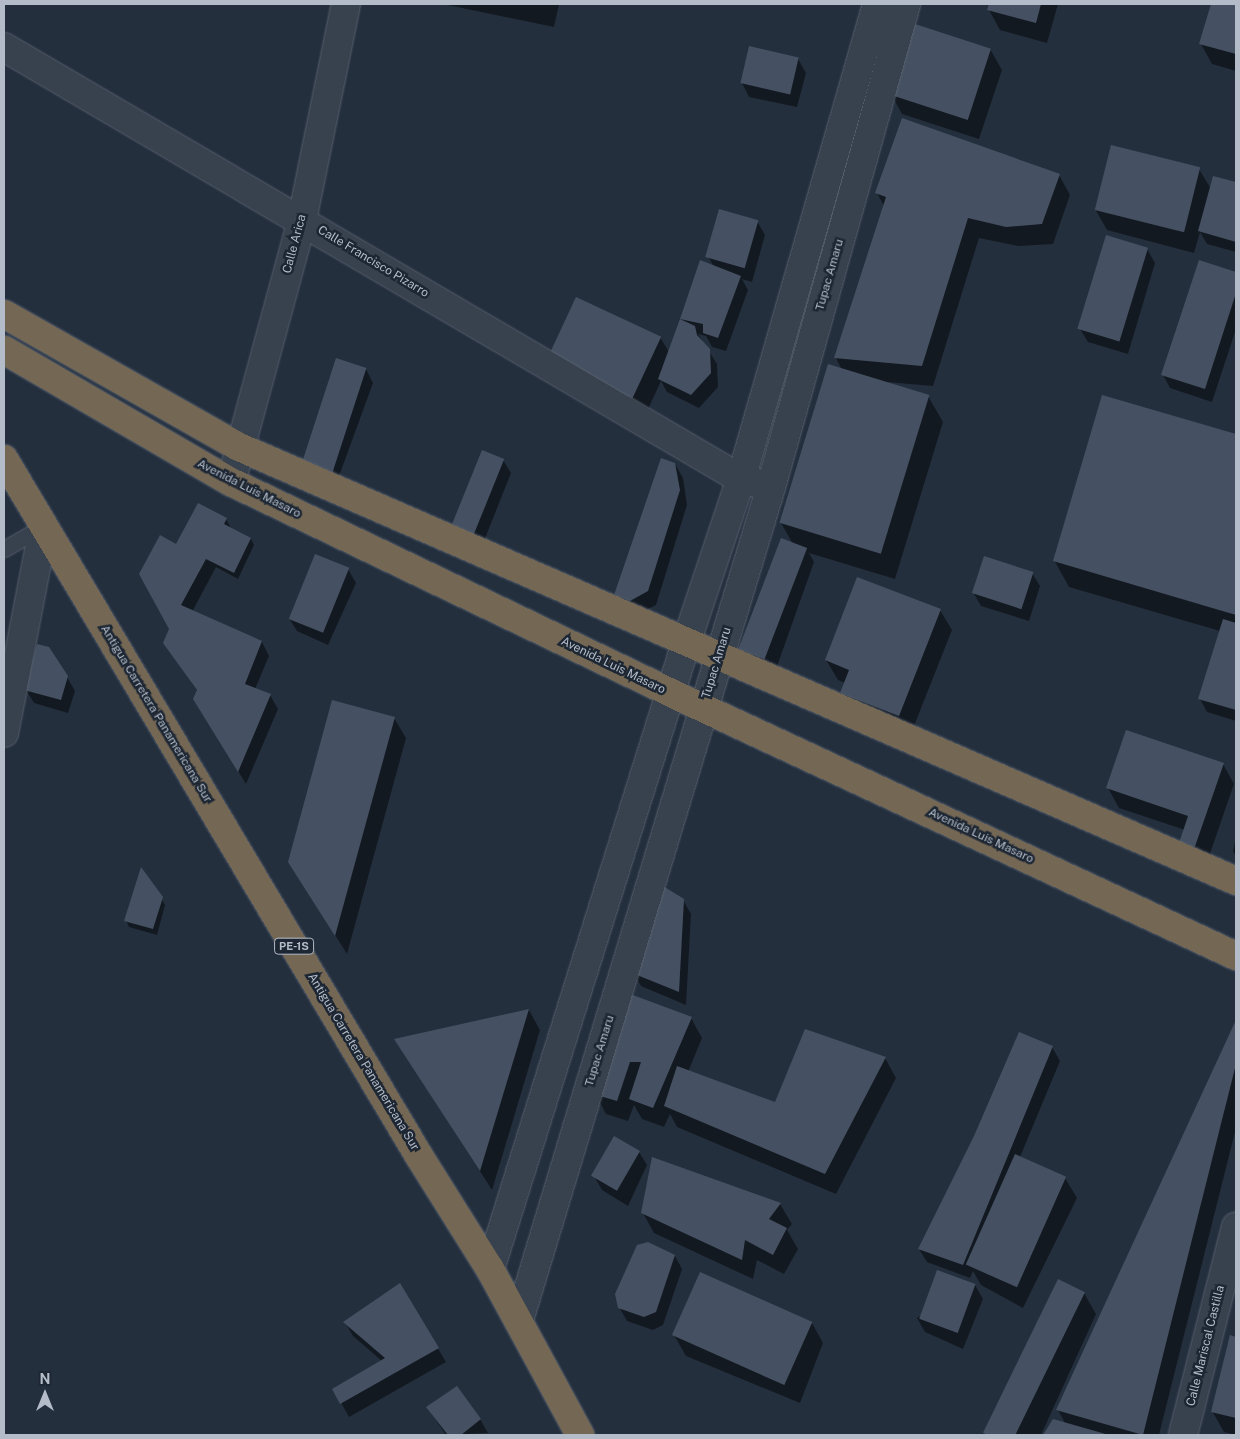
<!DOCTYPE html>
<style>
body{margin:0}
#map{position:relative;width:1240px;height:1439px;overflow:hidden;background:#242f3e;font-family:"Public Sans",sans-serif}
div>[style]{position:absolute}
.shadow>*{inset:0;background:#0007}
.building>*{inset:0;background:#455162;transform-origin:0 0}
.roads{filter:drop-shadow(0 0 1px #565f6c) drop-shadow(0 0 1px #565f6c)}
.lane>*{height:15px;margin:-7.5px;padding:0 7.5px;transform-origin:7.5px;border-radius:7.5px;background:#38414e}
.street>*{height:28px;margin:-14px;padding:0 14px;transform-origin:14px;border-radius:14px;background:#38414e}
.highway>*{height:28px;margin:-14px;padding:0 14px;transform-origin:14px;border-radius:14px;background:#746855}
span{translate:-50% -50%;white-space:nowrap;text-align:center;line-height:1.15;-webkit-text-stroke:5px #1d2633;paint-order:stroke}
.shield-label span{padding:1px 4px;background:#1d2633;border:1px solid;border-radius:4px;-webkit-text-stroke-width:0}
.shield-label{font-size:11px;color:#b4bcc9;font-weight:700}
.street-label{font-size:12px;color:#b4bcc9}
.frame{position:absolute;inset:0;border:5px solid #b4bcc9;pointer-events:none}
.north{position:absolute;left:20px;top:1369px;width:50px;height:50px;-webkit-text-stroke:4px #1d2633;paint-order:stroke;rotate:0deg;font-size:14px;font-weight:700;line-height:20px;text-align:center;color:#b4bcc9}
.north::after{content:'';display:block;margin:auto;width:18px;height:22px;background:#b4bcc9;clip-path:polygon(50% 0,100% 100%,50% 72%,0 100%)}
</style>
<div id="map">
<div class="shadow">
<div style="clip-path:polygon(443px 4px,559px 4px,554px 27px)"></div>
<div style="clip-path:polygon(990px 4px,1058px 4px,1047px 43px,1000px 30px,989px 10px)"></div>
<div style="clip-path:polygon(1212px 4px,1236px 4px,1236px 71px,1212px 64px,1201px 44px)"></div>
<div style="clip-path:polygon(990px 49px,1002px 70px,979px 139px,902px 114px,891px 94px)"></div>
<div style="clip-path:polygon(798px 59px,806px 73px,797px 107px,749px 97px,742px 83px)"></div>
<div style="clip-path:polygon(1199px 169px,1211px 189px,1214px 177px,1236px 183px,1236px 252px,1207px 244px,1200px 232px,1194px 253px,1107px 230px,1095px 209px)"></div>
<div style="clip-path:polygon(1059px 175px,1070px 195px,1053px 244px,1018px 246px,979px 238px,933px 386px,886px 382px,928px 396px,943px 422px,895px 579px,809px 553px,814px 562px,775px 672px,750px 663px,742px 650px,793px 544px,781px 523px,842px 370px,836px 358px,884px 206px,877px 193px)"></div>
<div style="clip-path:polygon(757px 221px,765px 235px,752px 282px,742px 279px,748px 290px,726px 351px,712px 347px,706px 336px,698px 334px,717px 364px,718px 387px,699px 408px,667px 392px,661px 381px,644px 418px,561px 380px,660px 337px,669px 352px,701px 262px,714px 267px,709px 258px)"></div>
<div style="clip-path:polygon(1147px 249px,1155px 263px,1128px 354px,1088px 342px,1080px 329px)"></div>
<div style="clip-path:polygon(1200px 261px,1236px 273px,1236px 329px,1212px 402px,1170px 388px,1163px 375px)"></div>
<div style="clip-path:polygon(337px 359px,366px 369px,373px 383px,335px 487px,307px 477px)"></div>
<div style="clip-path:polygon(1103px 396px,1236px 436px,1236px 721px,1207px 712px,1200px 699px,1220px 631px,1069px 587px,1054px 560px)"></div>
<div style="clip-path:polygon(503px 460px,511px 473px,480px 551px,460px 543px)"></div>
<div style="clip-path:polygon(675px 464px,683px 478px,687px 505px,656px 605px,638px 614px,623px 609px,615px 595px)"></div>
<div style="clip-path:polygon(226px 519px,232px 530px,251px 539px,254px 545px,238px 579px,216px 567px,192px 612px,262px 642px,269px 656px,255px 689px,270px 695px,278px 709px,246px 784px,203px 713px,198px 692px,165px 643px,171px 629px,177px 546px)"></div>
<div style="clip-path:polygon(348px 569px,356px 583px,328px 645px,297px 631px,289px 618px)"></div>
<div style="clip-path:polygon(1032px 573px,1040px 586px,1029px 621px,981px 606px,973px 592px)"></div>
<div style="clip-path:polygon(940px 610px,952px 630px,910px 736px,853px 714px,842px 693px,845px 683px,838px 680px,826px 660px)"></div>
<div style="clip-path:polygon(67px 677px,75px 691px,68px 713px,34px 703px,26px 690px)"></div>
<div style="clip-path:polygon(394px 718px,406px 738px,347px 954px,302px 882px)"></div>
<div style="clip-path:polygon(1223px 764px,1234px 784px,1204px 871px,1185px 830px,1119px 808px,1108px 788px)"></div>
<div style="clip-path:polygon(1236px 836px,1236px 857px,1233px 851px)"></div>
<div style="clip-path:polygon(161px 898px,165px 905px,157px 935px,129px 927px,126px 920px)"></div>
<div style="clip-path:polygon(683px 900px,691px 914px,686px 1005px,641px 986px,633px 972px)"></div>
<div style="clip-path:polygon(623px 993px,691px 1018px,702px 1038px,688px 1072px,776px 1103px,885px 1058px,896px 1078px,836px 1194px,677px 1127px,670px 1114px,664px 1127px,642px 1119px,634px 1105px,628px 1121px,606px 1114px,595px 1093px)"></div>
<div style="clip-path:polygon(529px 1010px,540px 1030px,492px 1190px,396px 1040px)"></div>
<div style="clip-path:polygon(1236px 1024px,1236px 1128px,1159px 1435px,1045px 1435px,1054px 1420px,1065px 1423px,1058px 1410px)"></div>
<div style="clip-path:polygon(1052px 1047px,1060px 1061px,1020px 1157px,1065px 1178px,1077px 1198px,1023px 1308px,981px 1285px,973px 1271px,970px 1278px,927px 1262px,919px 1249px)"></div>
<div style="clip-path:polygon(639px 1152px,647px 1165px,628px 1206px,602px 1190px,594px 1176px)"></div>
<div style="clip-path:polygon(780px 1204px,792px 1224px,787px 1230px,798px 1249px,784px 1274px,757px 1260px,753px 1279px,654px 1233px,643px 1213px)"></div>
<div style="clip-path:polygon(675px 1256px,682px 1269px,663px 1325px,653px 1330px,627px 1321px,619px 1307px)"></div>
<div style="clip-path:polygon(1059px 1281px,1084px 1293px,1096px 1314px,1041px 1435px,989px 1435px)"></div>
<div style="clip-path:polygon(400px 1285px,446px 1362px,349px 1417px,334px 1390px,383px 1362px,353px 1336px,345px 1322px)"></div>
<div style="clip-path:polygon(975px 1285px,983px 1299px,963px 1349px,925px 1332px,917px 1318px)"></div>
<div style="clip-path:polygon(812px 1323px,823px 1343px,800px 1403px,686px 1356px,674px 1335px)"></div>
<div style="clip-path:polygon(1231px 1337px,1236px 1338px,1236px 1435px,1224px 1432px,1212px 1411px)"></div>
<div style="clip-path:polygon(428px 1408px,480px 1419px,488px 1433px,446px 1435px)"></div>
</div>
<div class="building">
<div style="clip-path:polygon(989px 4px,1041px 4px,1036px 23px,987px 10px)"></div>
<div style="clip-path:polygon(1211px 4px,1236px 4px,1236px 54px,1199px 44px)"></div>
<div style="left:912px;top:23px;width:83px;height:75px;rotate:18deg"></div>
<div style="left:749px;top:46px;width:51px;height:38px;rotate:13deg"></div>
<div style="clip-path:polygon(902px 118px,1060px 174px,1042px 224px,1006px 227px,968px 218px,922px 366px,834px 358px,886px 197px,875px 193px)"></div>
<div style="left:1111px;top:145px;width:92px;height:67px;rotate:14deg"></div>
<div style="clip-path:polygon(1213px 176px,1236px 182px,1236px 242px,1198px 231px)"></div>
<div style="left:719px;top:209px;width:41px;height:50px;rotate:16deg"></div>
<div style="left:1106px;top:235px;width:44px;height:98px;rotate:17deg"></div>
<div style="clip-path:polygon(700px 260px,741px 276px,718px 338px,703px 333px,703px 324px,680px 319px)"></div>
<div style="clip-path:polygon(1199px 260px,1236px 272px,1236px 293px,1205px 389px,1161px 375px)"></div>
<div style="left:576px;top:297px;width:94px;height:68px;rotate:25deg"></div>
<div style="clip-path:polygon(680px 319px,695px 326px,697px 335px,710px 349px,711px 373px,691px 395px,658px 379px)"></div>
<div style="left:336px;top:358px;width:32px;height:112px;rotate:18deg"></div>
<div style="left:828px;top:364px;width:106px;height:166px;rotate:17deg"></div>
<div style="clip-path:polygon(1102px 395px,1236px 434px,1236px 615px,1053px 561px)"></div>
<div style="left:482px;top:450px;width:24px;height:85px;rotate:22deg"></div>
<div style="clip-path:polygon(661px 458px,675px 463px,680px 490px,648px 591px,630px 601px,614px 595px)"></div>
<div style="clip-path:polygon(198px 503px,227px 518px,224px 524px,251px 538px,234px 573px,206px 559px,181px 605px,262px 641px,245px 684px,271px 694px,238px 772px,193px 699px,197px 690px,163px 643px,169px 629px,139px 574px,160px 535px,176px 544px)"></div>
<div style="left:781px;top:538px;width:28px;height:119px;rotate:21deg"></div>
<div style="left:315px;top:554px;width:37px;height:70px;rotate:22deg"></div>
<div style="left:984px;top:556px;width:52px;height:39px;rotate:18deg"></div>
<div style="clip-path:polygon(857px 577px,941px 609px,899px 716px,840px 693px,849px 670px,825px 660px)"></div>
<div style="clip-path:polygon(1223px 619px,1236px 623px,1236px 710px,1198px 699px)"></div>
<div style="clip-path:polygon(37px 644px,49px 647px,68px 676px,61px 700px,24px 690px)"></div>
<div style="clip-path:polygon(332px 700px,395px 717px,335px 936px,288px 862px)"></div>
<div style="clip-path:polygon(1126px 730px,1224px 763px,1193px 852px,1178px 846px,1188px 816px,1106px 788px)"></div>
<div style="clip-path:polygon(141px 867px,163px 897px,153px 929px,124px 921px)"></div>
<div style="clip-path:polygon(658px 883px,684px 899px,679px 992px,632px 973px)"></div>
<div style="clip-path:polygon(622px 991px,692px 1017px,653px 1108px,629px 1099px,641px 1062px,630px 1062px,617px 1101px,593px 1094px)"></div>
<div style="clip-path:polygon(529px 1009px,480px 1171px,394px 1039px)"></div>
<div style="clip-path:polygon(1235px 1022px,1236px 1064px,1143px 1435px,1056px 1410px)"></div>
<div style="clip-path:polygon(805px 1029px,886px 1057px,825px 1174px,664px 1106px,677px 1066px,775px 1102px)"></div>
<div style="clip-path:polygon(1019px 1032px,1053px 1046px,963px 1265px,918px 1249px,974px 1136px)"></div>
<div style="left:614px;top:1136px;width:30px;height:46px;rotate:30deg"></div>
<div style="left:1015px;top:1154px;width:56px;height:121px;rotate:24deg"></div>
<div style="clip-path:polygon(652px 1157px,781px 1203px,769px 1219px,787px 1228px,773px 1255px,745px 1240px,742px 1260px,641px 1213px)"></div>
<div style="clip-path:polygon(648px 1242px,675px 1255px,656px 1312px,644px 1317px,618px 1308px,615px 1294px,637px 1245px)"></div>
<div style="left:937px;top:1270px;width:41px;height:52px;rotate:20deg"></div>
<div style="left:700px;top:1272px;width:123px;height:69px;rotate:24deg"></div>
<div style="left:1058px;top:1279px;width:30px;height:171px;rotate:26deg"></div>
<div style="clip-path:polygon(400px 1283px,439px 1348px,340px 1404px,332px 1389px,385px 1358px,343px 1322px)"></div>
<div style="clip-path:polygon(1230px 1335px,1236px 1337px,1236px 1418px,1211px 1412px)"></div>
<div style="clip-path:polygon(457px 1386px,481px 1419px,461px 1435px,448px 1435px,426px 1407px)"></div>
<div style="clip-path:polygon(1053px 1419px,1109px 1435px,1043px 1435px)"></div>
</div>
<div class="roads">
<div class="lane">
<div style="left:4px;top:549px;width:46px;rotate:-29.9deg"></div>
</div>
<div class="street">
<div style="left:4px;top:47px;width:854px;rotate:30.38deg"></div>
<div style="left:741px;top:479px;width:16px;rotate:14deg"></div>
<div style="left:231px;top:482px;width:271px;rotate:-74.8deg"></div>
<div style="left:302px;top:220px;width:220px;rotate:-78.5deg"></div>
<div style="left:4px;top:733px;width:211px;rotate:-79.1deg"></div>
<div style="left:490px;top:1269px;width:656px;rotate:-72.61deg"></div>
<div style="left:686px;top:643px;width:173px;rotate:-71.5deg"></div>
<div style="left:741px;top:479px;width:494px;rotate:-74deg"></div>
<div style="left:519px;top:1320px;width:870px;rotate:-73.17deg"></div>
<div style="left:771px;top:487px;width:502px;rotate:-74.38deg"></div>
<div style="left:1183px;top:1435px;width:215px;rotate:-75.7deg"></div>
</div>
<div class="highway">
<div style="left:4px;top:314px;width:270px;rotate:29.5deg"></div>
<div style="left:239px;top:447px;width:1087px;rotate:23.52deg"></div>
<div style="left:4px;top:350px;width:263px;rotate:30.2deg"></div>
<div style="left:231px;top:482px;width:490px;rotate:25.6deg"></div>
<div style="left:673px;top:694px;width:621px;rotate:24.96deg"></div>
<div style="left:4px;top:459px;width:811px;rotate:59.23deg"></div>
<div style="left:419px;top:1156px;width:133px;rotate:57.9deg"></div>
<div style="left:490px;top:1269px;width:189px;rotate:61.5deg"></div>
</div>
</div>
<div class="shield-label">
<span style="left:294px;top:946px">PE-1S</span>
</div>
<div class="street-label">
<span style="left:295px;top:244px;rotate:-75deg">Calle Arica</span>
<span style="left:373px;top:262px;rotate:31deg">Calle Francisco Pizarro</span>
<span style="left:830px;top:275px;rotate:-74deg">Tupac Amaru</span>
<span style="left:249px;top:489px;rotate:27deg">Avenida Luis Masaro</span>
<span style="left:717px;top:663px;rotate:-73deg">Tupac Amaru</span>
<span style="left:613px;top:666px;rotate:26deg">Avenida Luis Masaro</span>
<span style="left:156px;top:714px;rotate:59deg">Antigua Carretera Panamericana Sur</span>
<span style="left:981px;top:836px;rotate:25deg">Avenida Luis Masaro</span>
<span style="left:600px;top:1051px;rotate:-73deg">Tupac Amaru</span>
<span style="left:363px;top:1062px;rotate:59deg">Antigua Carretera Panamericana Sur</span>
<span style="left:1206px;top:1346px;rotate:-76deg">Calle Mariscal Castilla</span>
</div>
<div class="frame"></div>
<div class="north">N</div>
</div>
